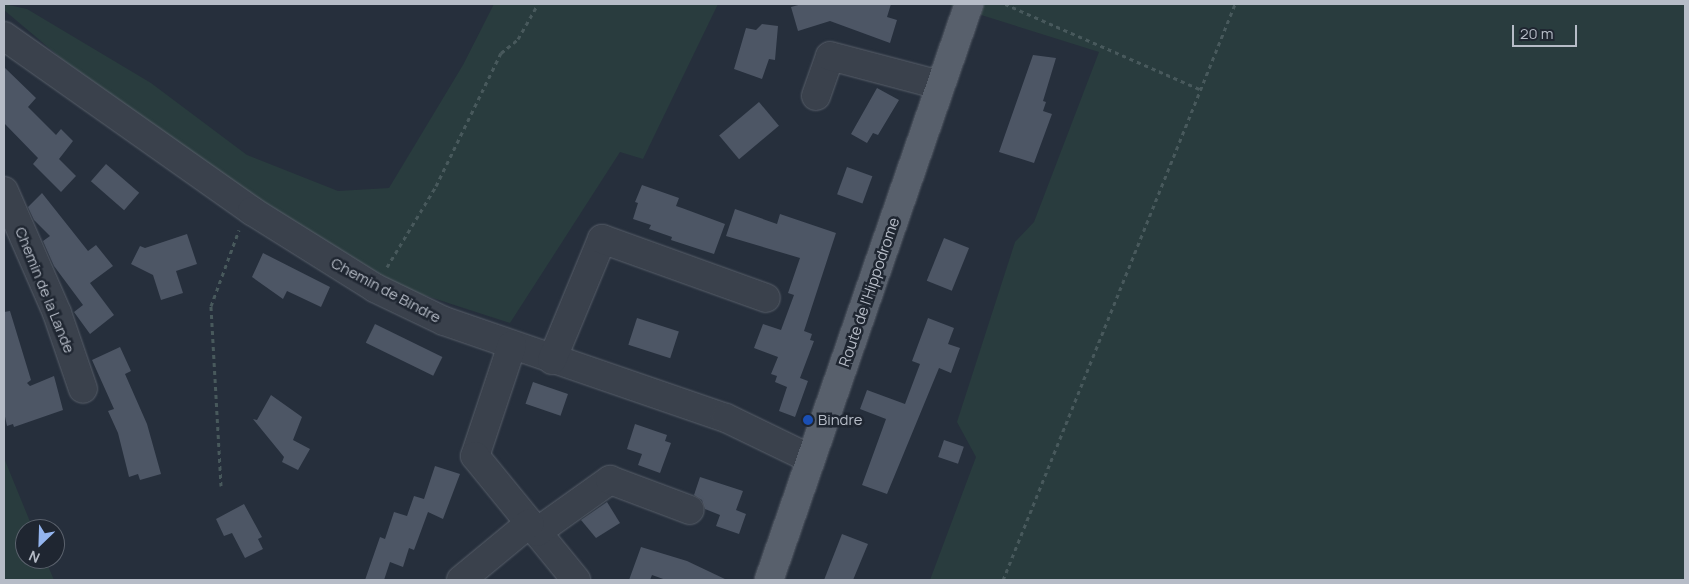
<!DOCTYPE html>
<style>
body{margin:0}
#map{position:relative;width:1689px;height:584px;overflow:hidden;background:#262f3c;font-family:Manrope,sans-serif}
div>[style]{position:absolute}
.green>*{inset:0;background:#293c3e}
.building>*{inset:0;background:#4d5665;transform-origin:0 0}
.path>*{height:3px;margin-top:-1.5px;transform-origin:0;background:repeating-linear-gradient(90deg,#48595c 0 4px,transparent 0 8px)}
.roads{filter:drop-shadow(0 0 1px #585f6a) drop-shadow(0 0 1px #585f6a)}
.minor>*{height:28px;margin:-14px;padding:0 14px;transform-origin:14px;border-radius:14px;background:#3a414c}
.major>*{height:28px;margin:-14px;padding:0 14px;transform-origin:14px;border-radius:14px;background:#58606c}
.dots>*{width:14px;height:14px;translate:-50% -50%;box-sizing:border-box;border:2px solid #1f2631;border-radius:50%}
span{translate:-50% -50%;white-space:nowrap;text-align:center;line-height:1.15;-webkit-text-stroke:5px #1f2631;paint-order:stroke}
.street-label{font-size:15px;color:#b6bcc7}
.poi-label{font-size:15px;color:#b6bcc7}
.left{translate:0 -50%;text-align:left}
.frame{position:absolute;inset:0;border:5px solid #b6bcc7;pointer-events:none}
.north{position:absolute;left:15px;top:519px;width:50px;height:50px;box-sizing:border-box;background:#1f2631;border:1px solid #5b626d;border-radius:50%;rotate:204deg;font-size:14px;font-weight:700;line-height:20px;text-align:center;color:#b6bcc7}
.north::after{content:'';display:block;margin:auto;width:18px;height:22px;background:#94b5ef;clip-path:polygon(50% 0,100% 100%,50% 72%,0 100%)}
.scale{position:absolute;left:1512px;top:25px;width:65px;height:22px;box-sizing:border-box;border:2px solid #b6bcc7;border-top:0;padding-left:6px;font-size:15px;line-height:18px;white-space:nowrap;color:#b6bcc7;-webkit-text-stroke:4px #1f2631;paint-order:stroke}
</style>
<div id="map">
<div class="green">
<div style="clip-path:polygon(4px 4px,27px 9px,151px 83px,247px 155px,338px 191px,389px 188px,463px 65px,494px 4px,718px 4px,643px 159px,620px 152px,510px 323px,402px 288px,251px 194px,62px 59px,4px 10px)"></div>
<div style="clip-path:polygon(946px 4px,1685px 4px,1685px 580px,930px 580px,976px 457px,957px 422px,1015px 242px,1034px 222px,1099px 52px)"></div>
<div style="clip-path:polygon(4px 458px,33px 529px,25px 529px,25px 559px,45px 559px,54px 580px,4px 580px)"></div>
</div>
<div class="building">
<div style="clip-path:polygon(802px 4px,891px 4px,887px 17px,897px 20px,890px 43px,830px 21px,798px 31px,791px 7px)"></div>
<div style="clip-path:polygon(762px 24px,778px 26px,775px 60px,769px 59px,762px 79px,734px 69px,746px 28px,756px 30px)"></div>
<div style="clip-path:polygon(1033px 55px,1056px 58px,1043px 101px,1046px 102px,1043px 111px,1052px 114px,1034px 163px,999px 152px)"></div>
<div style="clip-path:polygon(4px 67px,36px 98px,28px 107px,56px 135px,61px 129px,73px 141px,59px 159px,76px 176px,61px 192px,33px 164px,38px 158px,4px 123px)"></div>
<div style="clip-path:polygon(877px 88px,899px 100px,878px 135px,873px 133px,867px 143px,851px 134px)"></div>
<div style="left:759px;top:102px;width:31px;height:52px;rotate:50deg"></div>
<div style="left:106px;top:164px;width:44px;height:23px;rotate:41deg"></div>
<div style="left:847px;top:167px;width:27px;height:29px;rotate:20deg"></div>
<div style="clip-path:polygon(642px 185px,679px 198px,676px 206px,682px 208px,725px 224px,714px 254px,671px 240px,672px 237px,649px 229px,651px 225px,633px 219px,638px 203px,635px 202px)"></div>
<div style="clip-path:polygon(42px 193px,88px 251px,96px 245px,113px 266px,90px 283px,114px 315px,90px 334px,74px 312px,83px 305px,54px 266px,43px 241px,50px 236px,34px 220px,28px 207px)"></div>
<div style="clip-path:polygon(735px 209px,777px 224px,780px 214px,836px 233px,804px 331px,812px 334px,810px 340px,814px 341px,800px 378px,808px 381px,795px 417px,779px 411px,787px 387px,775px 382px,777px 376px,771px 374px,778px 357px,754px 348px,763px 324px,781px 330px,794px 295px,788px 293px,800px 258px,726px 236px)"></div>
<div style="clip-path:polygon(187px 234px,197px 264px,176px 271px,183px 293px,161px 300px,153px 275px,131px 264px,140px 246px,145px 248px)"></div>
<div style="left:944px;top:238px;width:27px;height:46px;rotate:22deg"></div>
<div style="clip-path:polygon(263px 253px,330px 287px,321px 307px,287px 291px,283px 299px,252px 277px)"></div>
<div style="clip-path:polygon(10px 311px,31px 380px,27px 383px,30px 386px,54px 376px,63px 410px,14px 427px,13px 424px,7px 426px,4px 412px,4px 312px)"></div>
<div style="left:637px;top:318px;width:44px;height:28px;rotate:18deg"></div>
<div style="clip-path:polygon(928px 318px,954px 328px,948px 344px,960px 348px,951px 373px,939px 368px,887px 494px,862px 485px,886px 419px,860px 409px,867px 390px,905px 404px,920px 364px,912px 361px)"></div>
<div style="left:375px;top:324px;width:75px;height:21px;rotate:26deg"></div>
<div style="clip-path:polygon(120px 347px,131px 371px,125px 374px,147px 424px,161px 474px,140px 480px,138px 474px,129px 477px,118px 433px,108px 411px,114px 409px,92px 360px)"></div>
<div style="left:533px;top:382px;width:37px;height:23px;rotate:19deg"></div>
<div style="clip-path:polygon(271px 395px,302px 417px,293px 440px,310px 449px,298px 470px,282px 462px,284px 457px,253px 419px,257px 420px)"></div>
<div style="clip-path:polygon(635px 424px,667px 435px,665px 441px,671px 443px,660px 473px,638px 465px,642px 454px,627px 449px)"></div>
<div style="left:944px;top:440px;width:21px;height:18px;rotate:19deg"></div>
<div style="clip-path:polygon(435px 466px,460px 474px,443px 519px,428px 512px,414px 550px,409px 548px,403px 567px,390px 562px,384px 580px,365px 580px,380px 537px,385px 539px,394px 512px,407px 516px,414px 496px,424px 499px)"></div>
<div style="clip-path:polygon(700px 477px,743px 491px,736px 510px,746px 514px,739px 534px,716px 526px,720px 515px,705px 509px,702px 500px,694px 495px)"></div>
<div style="clip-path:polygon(607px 502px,620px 523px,596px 538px,581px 520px)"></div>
<div style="clip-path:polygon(244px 504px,262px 537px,258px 539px,263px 549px,245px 558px,232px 533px,224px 536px,216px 519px)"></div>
<div style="clip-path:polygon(842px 534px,868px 544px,853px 580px,824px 580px)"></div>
<div style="clip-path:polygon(641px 547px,687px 561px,727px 580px,666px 580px,652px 575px,650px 580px,629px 580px)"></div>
</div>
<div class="path">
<div style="left:1005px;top:4px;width:215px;rotate:23.6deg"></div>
<div style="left:387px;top:267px;width:95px;rotate:-58.8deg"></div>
<div style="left:436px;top:186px;width:148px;rotate:-64deg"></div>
<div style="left:501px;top:53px;width:22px;rotate:-39deg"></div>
<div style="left:518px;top:39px;width:40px;rotate:-60.3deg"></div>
<div style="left:221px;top:486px;width:180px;rotate:-93.2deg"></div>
<div style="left:211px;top:306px;width:81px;rotate:-69.8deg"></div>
<div style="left:1003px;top:580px;width:621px;rotate:-68.06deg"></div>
</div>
<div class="roads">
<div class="minor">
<div style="left:4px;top:36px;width:304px;rotate:35.2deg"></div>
<div style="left:252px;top:211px;width:145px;rotate:32deg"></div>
<div style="left:375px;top:288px;width:76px;rotate:25.6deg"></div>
<div style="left:444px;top:321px;width:298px;rotate:19deg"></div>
<div style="left:726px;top:418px;width:94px;rotate:25.8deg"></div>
<div style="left:816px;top:96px;width:42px;rotate:-70.7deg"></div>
<div style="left:830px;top:56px;width:114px;rotate:14.8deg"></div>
<div style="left:4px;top:191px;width:133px;rotate:66.5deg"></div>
<div style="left:57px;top:313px;width:80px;rotate:71.1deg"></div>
<div style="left:512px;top:345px;width:117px;rotate:108.4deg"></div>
<div style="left:475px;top:456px;width:160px;rotate:50.8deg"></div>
<div style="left:552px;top:360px;width:131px;rotate:-67.5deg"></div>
<div style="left:602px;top:239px;width:174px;rotate:19.8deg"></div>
<div style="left:537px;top:532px;width:90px;rotate:-35.5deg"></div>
<div style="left:610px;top:480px;width:85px;rotate:20.6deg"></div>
<div style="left:461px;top:580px;width:89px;rotate:-39.6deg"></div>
</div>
<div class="major">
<div style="left:769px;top:580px;width:610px;rotate:-70.85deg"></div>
</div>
</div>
<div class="dots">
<div style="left:808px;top:420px;background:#1a4fb4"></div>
</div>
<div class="street-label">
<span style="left:45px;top:290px;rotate:68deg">Chemin de la Lande</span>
<span style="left:386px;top:290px;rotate:28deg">Chemin de Bindre</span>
<span style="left:869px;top:292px;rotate:-71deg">Route de l'Hippodrome</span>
</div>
<div class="poi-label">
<span class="left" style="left:818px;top:420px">Bindre</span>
</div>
<div class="frame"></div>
<div class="north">N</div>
<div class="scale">20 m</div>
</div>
